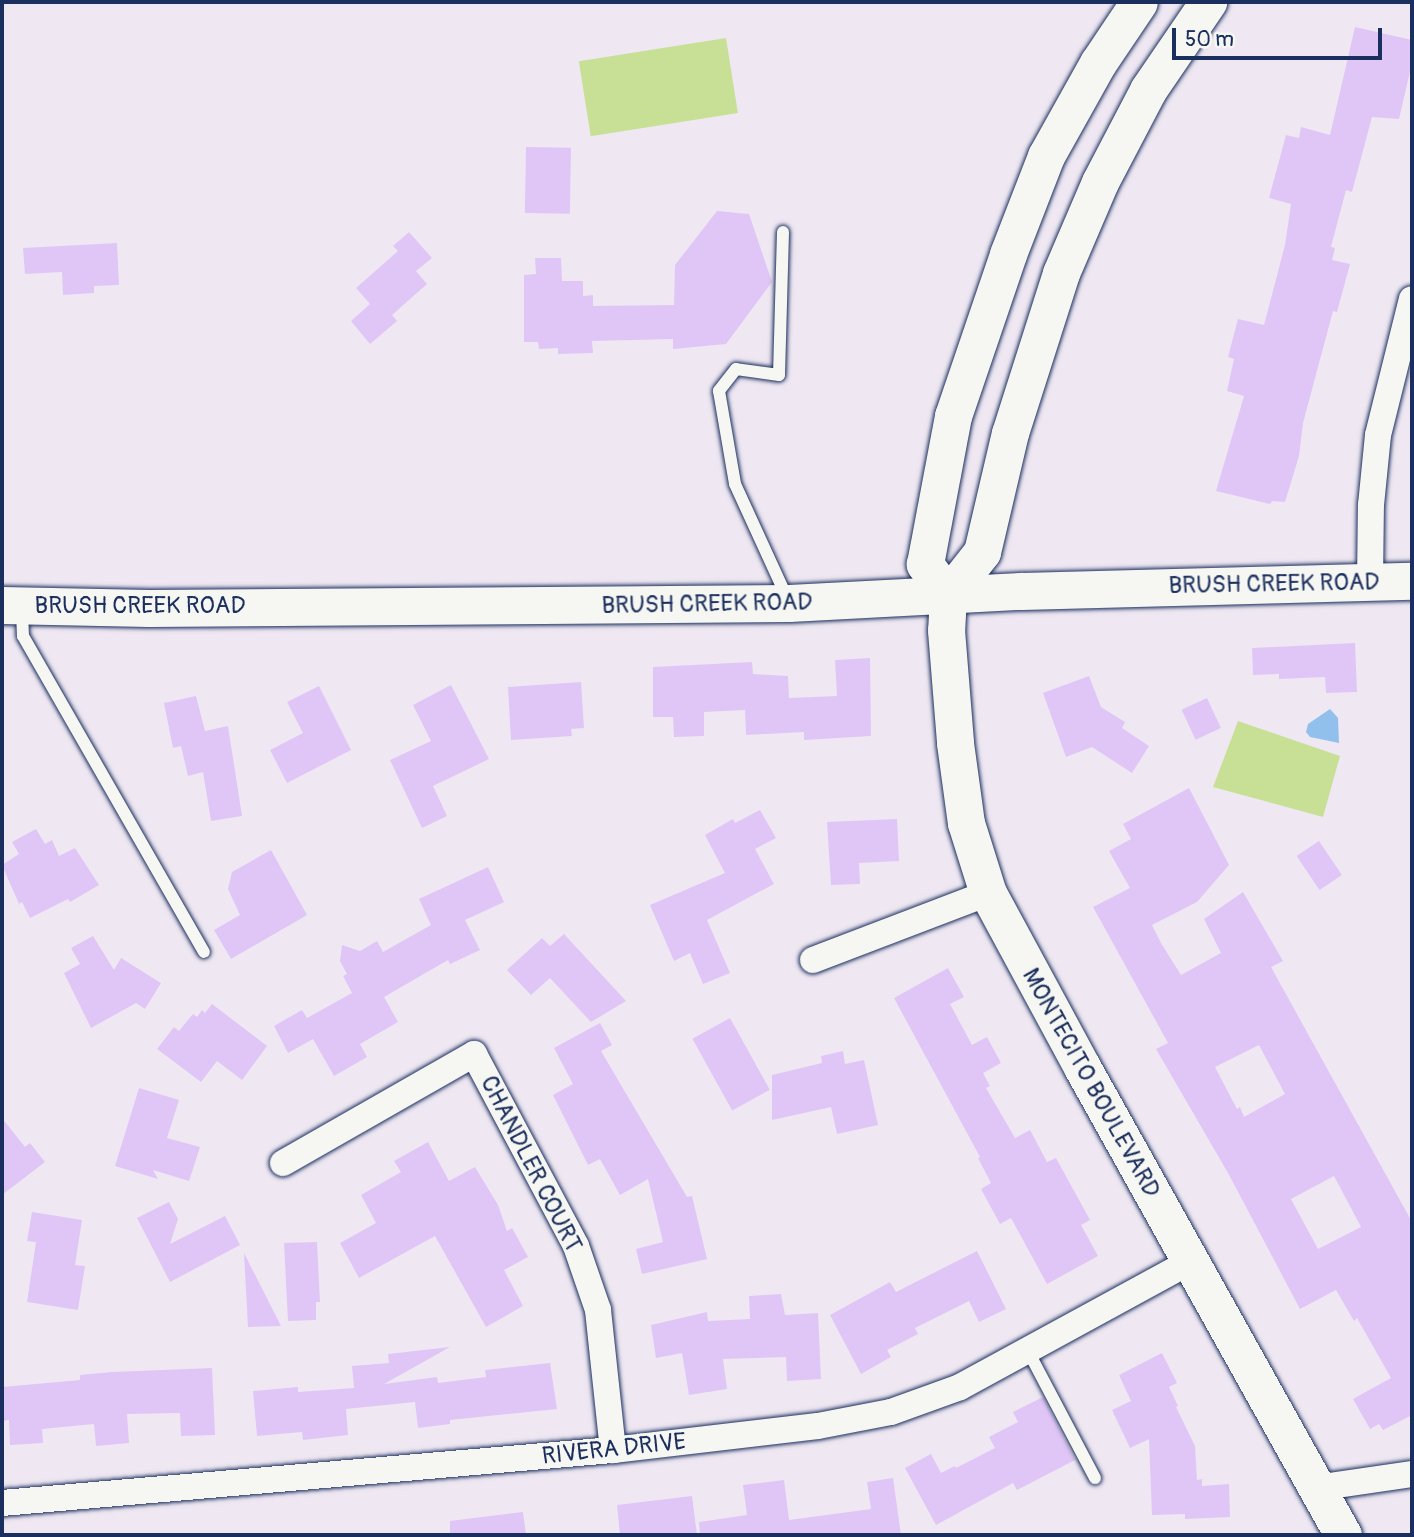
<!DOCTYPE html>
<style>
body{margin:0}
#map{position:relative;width:1414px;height:1537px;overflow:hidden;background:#efe8f3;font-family:Pangolin,sans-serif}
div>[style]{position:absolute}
.green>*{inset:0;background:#c7e096;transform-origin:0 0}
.water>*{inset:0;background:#91c0ec}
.building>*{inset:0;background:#e0c6f6;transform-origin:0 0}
.roads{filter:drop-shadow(0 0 2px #1b2f5e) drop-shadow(0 0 2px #1b2f5e)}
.lane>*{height:12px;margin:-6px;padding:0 6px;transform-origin:6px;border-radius:6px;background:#f6f6f2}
.street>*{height:26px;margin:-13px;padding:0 13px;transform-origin:13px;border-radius:13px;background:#f6f6f2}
.secondary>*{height:37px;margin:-18.5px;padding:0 18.5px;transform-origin:18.5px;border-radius:18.5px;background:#f6f6f2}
span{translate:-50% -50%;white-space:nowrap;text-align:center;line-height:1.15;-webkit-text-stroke:5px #f6f6f2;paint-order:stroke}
.street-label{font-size:24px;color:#1b2f5e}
.frame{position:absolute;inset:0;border:4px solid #1b2f5e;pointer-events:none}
.scale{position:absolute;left:1172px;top:28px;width:210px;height:32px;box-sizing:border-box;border:4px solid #1b2f5e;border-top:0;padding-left:9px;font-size:21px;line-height:24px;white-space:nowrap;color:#1b2f5e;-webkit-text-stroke:5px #f6f6f2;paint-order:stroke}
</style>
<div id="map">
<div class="green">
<div style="left:726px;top:38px;width:76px;height:149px;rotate:81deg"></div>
<div style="clip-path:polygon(1238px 721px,1340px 756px,1323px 817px,1213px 787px)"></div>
</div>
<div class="water">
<div style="clip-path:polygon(1330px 709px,1338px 718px,1339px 743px,1310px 737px,1306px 732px,1308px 724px)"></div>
</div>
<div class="building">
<div style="clip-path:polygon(1355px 27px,1412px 40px,1412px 63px,1399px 119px,1372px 117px,1352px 192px,1346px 190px,1331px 247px,1335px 248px,1332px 260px,1350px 264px,1337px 312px,1333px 311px,1303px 423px,1299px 456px,1285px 502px,1272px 501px,1270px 504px,1216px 491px,1244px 396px,1227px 391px,1234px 359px,1228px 357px,1238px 319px,1264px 325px,1285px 245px,1291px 204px,1269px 198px,1286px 135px,1299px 138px,1301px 127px,1330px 135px)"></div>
<div style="left:526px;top:147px;width:45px;height:66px;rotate:1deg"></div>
<div style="clip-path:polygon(717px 211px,749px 214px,772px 282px,726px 344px,673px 349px,673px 339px,592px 341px,593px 353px,558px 354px,558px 348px,539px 349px,538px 342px,524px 342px,524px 275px,536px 274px,535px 258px,561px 258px,562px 281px,583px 281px,583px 296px,593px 295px,593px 306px,674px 305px,675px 265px)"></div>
<div style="clip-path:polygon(409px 232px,432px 258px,416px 271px,427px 284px,392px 315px,397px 321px,370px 344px,351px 321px,370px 304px,356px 288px,398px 251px,393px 246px)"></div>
<div style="clip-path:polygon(117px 243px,119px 285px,94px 286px,94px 293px,63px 295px,62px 272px,25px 274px,23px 248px)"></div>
<div style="clip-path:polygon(1355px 643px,1357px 692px,1326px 693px,1325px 677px,1279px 679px,1279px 674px,1253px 675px,1252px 648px)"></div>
<div style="clip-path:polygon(870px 658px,871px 736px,804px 740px,804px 732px,746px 735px,745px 710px,704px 712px,704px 736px,674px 737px,673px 717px,653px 717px,653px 667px,752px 662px,753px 674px,788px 676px,789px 698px,837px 696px,835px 660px)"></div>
<div style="clip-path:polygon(1089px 676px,1101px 707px,1125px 722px,1122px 728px,1149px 746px,1132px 773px,1092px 747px,1066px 757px,1043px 693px)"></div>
<div style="clip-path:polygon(581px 682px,584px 728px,571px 729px,572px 736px,511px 740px,508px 687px)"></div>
<div style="clip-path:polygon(451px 685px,489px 759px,433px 786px,447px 816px,422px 828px,390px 760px,431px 741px,413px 705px)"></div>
<div style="clip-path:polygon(319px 686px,351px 750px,287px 783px,270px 750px,303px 733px,287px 702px)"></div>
<div style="clip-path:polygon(196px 696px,205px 731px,228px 726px,242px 816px,211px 821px,203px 772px,188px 776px,181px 746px,173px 748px,164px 703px)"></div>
<div style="left:1207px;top:698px;width:33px;height:28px;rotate:65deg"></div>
<div style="clip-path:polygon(evenodd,1189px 788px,1229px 865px,1197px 902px,1152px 925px,1161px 943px,1181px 975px,1221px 953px,1204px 919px,1243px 892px,1283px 961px,1271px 967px,1412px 1222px,1412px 1415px,1383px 1430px,1379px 1424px,1370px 1429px,1353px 1399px,1391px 1378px,1357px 1318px,1354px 1321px,1336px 1290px,1300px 1309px,1228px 1173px,1156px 1049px,1168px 1043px,1093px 907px,1130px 888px,1109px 851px,1131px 839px,1123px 824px,1189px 788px,1259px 1045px,1285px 1094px,1244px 1117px,1240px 1107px,1237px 1109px,1215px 1067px,1259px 1045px,1189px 788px,1334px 1176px,1361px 1227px,1318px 1249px,1291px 1199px,1334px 1176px)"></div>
<div style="clip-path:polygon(760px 810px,776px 838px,755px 849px,774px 884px,707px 920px,730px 973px,703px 984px,690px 953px,674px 961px,650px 905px,725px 873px,705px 835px,733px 819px,735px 823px)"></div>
<div style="clip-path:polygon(897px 819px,899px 861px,859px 863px,860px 884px,831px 885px,827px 822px)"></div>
<div style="clip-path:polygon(36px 829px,45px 844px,52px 840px,59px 856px,75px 848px,99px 885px,70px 902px,68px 899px,30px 918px,22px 902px,19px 904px,2px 865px,19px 854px,12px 842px)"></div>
<div style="left:1319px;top:841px;width:41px;height:27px;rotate:56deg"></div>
<div style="clip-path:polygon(271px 850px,307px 915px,231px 959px,214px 930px,240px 915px,228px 889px,232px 872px)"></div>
<div style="clip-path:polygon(488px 867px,504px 902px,465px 920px,480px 950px,450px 964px,448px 960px,384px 997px,398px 1022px,360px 1044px,367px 1057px,334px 1076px,313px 1039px,288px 1053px,274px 1026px,302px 1010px,307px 1018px,352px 993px,343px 976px,347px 974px,340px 961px,342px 945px,360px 951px,377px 941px,383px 952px,431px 925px,419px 899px)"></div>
<div style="clip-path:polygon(564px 934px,626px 1001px,591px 1022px,550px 978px,531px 995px,507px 970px,542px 938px,550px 946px)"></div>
<div style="clip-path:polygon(93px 936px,114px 970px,121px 958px,161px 983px,145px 1009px,136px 1003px,91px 1028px,64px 973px,80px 964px,71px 948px)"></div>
<div style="clip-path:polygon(948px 968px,964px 997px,950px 1004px,972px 1045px,987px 1037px,1001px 1063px,983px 1073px,990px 1086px,986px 1088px,1015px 1138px,1030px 1130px,1047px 1162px,1056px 1158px,1090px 1220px,1081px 1225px,1098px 1256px,1047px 1284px,1011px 1218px,1000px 1224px,981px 1189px,991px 1183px,978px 1158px,980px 1157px,894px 998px)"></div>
<div style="clip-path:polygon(212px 1004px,267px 1046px,242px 1080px,217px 1061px,201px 1082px,157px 1049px,174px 1027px,179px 1031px,193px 1014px,197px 1017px,202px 1010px,205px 1013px)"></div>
<div style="left:730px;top:1018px;width:82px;height:43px;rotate:61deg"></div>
<div style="clip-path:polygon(600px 1023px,612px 1045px,601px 1051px,687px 1197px,692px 1196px,707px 1259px,642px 1274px,636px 1249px,663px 1242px,648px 1179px,620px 1195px,600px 1159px,588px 1165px,553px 1095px,573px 1084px,554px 1048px)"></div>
<div style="clip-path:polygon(843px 1051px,845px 1064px,864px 1060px,878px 1125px,837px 1134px,831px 1107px,772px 1120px,772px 1075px,822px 1063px,821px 1056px)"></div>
<div style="clip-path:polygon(139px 1088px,179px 1100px,167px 1138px,200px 1147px,189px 1181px,153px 1170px,158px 1179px,115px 1166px)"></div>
<div style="clip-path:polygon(2px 1118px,25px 1147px,30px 1143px,45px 1162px,2px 1195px)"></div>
<div style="clip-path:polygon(428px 1142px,449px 1181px,475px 1167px,498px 1205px,507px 1231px,512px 1228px,528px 1257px,504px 1270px,523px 1306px,486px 1327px,435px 1236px,359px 1278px,340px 1243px,376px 1223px,361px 1195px,401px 1172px,394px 1161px)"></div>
<div style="clip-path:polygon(169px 1202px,178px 1219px,170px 1244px,225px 1216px,240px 1245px,170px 1282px,137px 1218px)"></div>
<div style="clip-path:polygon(32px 1212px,82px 1220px,75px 1265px,85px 1266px,78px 1310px,27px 1302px,36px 1242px,27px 1241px)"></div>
<div style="clip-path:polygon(317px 1242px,320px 1302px,316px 1302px,316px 1320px,288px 1321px,284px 1243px)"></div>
<div style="clip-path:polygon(977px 1251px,1006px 1309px,979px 1322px,969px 1301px,915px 1328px,918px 1334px,887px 1350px,891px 1357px,861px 1374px,830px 1315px,890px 1282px,896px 1292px)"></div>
<div style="clip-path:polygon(244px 1253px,281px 1326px,248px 1327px)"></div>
<div style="clip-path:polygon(781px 1294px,785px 1315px,818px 1313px,821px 1379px,787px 1381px,786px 1357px,723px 1359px,727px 1389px,689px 1395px,682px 1353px,656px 1358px,651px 1325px,707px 1312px,708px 1321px,750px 1319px,749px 1296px)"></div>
<div style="clip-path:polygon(450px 1347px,384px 1384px,437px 1377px,438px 1383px,486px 1377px,485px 1370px,550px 1363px,557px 1409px,450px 1420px,450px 1424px,418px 1428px,415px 1402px,346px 1409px,348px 1435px,303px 1440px,302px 1432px,257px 1436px,253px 1391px,298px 1387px,298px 1392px,354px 1388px,352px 1366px,389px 1363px,388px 1354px)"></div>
<div style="clip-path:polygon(1162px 1353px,1177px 1383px,1169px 1387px,1178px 1406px,1176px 1407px,1195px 1446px,1197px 1480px,1202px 1479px,1202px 1486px,1229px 1484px,1230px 1517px,1185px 1519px,1185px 1514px,1152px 1515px,1149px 1439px,1130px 1448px,1112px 1410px,1131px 1401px,1119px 1375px)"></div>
<div style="clip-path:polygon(212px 1368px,215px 1435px,181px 1436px,180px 1413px,127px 1414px,129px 1443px,96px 1446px,94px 1424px,42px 1429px,43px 1443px,10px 1445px,9px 1420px,2px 1421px,2px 1387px,80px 1380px,80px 1375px,112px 1372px)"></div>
<div style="clip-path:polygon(1043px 1397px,1075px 1460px,1017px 1490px,1013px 1483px,936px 1525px,905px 1468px,931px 1454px,941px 1473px,955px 1466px,956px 1468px,995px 1448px,989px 1437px,1018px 1422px,1013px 1412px)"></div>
<div style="clip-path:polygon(893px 1478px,901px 1535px,700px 1535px,699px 1522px,747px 1515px,743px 1485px,784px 1480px,789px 1520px,871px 1509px,867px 1482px)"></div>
<div style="clip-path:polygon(692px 1496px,697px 1535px,620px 1535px,617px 1505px)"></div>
<div style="clip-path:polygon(523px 1512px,526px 1535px,450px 1535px,450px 1521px)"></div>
</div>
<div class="roads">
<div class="lane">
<div style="left:783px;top:232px;width:143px;rotate:91.6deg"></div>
<div style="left:779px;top:375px;width:43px;rotate:-172.1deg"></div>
<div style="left:736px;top:369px;width:28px;rotate:128deg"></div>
<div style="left:719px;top:391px;width:94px;rotate:80.2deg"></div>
<div style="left:735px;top:484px;width:128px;rotate:65.4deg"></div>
<div style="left:22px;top:609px;width:27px;rotate:88deg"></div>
<div style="left:23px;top:636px;width:364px;rotate:60.2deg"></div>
<div style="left:1027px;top:1349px;width:146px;rotate:62.2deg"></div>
</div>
<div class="street">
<div style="left:1370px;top:582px;width:77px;rotate:-89.3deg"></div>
<div style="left:1371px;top:505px;width:70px;rotate:-84.3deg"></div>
<div style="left:1378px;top:435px;width:140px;rotate:-76deg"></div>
<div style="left:813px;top:960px;width:187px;rotate:-20.9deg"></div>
<div style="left:283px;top:1163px;width:220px;rotate:-29.7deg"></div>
<div style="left:474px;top:1054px;width:217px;rotate:62deg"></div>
<div style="left:576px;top:1246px;width:68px;rotate:71deg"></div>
<div style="left:598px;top:1310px;width:141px;rotate:83.9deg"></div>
<div style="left:1316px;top:1488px;width:97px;rotate:-8.3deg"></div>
<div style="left:2px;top:1503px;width:613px;rotate:-4.96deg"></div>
<div style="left:613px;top:1450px;width:206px;rotate:-6.7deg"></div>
<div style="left:818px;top:1426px;width:74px;rotate:-10.9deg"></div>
<div style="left:891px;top:1412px;width:73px;rotate:-19.9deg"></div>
<div style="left:960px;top:1387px;width:261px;rotate:-28.6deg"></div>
</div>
<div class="secondary">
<div style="left:948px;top:595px;width:35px;rotate:93deg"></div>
<div style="left:946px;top:630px;width:113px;rotate:85.4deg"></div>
<div style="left:955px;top:743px;width:81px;rotate:82.2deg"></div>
<div style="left:966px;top:823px;width:73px;rotate:72.6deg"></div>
<div style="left:988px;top:893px;width:198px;rotate:61.6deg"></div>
<div style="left:1082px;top:1067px;width:536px;rotate:60.85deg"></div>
<div style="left:948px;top:595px;width:55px;rotate:-51.7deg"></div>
<div style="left:982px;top:552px;width:122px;rotate:-76.8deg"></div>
<div style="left:1010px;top:433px;width:168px;rotate:-72.3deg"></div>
<div style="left:1061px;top:273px;width:99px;rotate:-66.8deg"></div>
<div style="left:1100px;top:182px;width:104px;rotate:-62.4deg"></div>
<div style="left:1148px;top:90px;width:107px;rotate:-55.7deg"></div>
<div style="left:948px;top:595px;width:39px;rotate:-127deg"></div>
<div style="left:925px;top:564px;width:151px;rotate:-79.3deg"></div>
<div style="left:953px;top:416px;width:171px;rotate:-71.2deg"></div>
<div style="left:1008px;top:254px;width:105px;rotate:-68.8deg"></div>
<div style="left:1046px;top:156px;width:107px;rotate:-60.8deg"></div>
<div style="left:1098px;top:63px;width:73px;rotate:-56.1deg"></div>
<div style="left:2px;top:605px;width:147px;rotate:1.2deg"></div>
<div style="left:149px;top:608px;width:640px;rotate:-0.45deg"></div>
<div style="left:789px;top:603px;width:232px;rotate:-3deg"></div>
<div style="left:1021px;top:591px;width:391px;rotate:-1.5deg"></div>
</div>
</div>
<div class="street-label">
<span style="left:1274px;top:584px;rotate:-1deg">BRUSH CREEK ROAD</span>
<span style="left:707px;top:604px;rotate:-1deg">BRUSH CREEK ROAD</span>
<span style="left:140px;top:606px">BRUSH CREEK ROAD</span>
<span style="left:1091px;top:1083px;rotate:61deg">MONTECITO BOULEVARD</span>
<span style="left:531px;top:1164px;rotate:63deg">CHANDLER COURT</span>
<span style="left:614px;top:1449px;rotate:-6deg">RIVERA DRIVE</span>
</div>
<div class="frame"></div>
<div class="scale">50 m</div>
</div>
